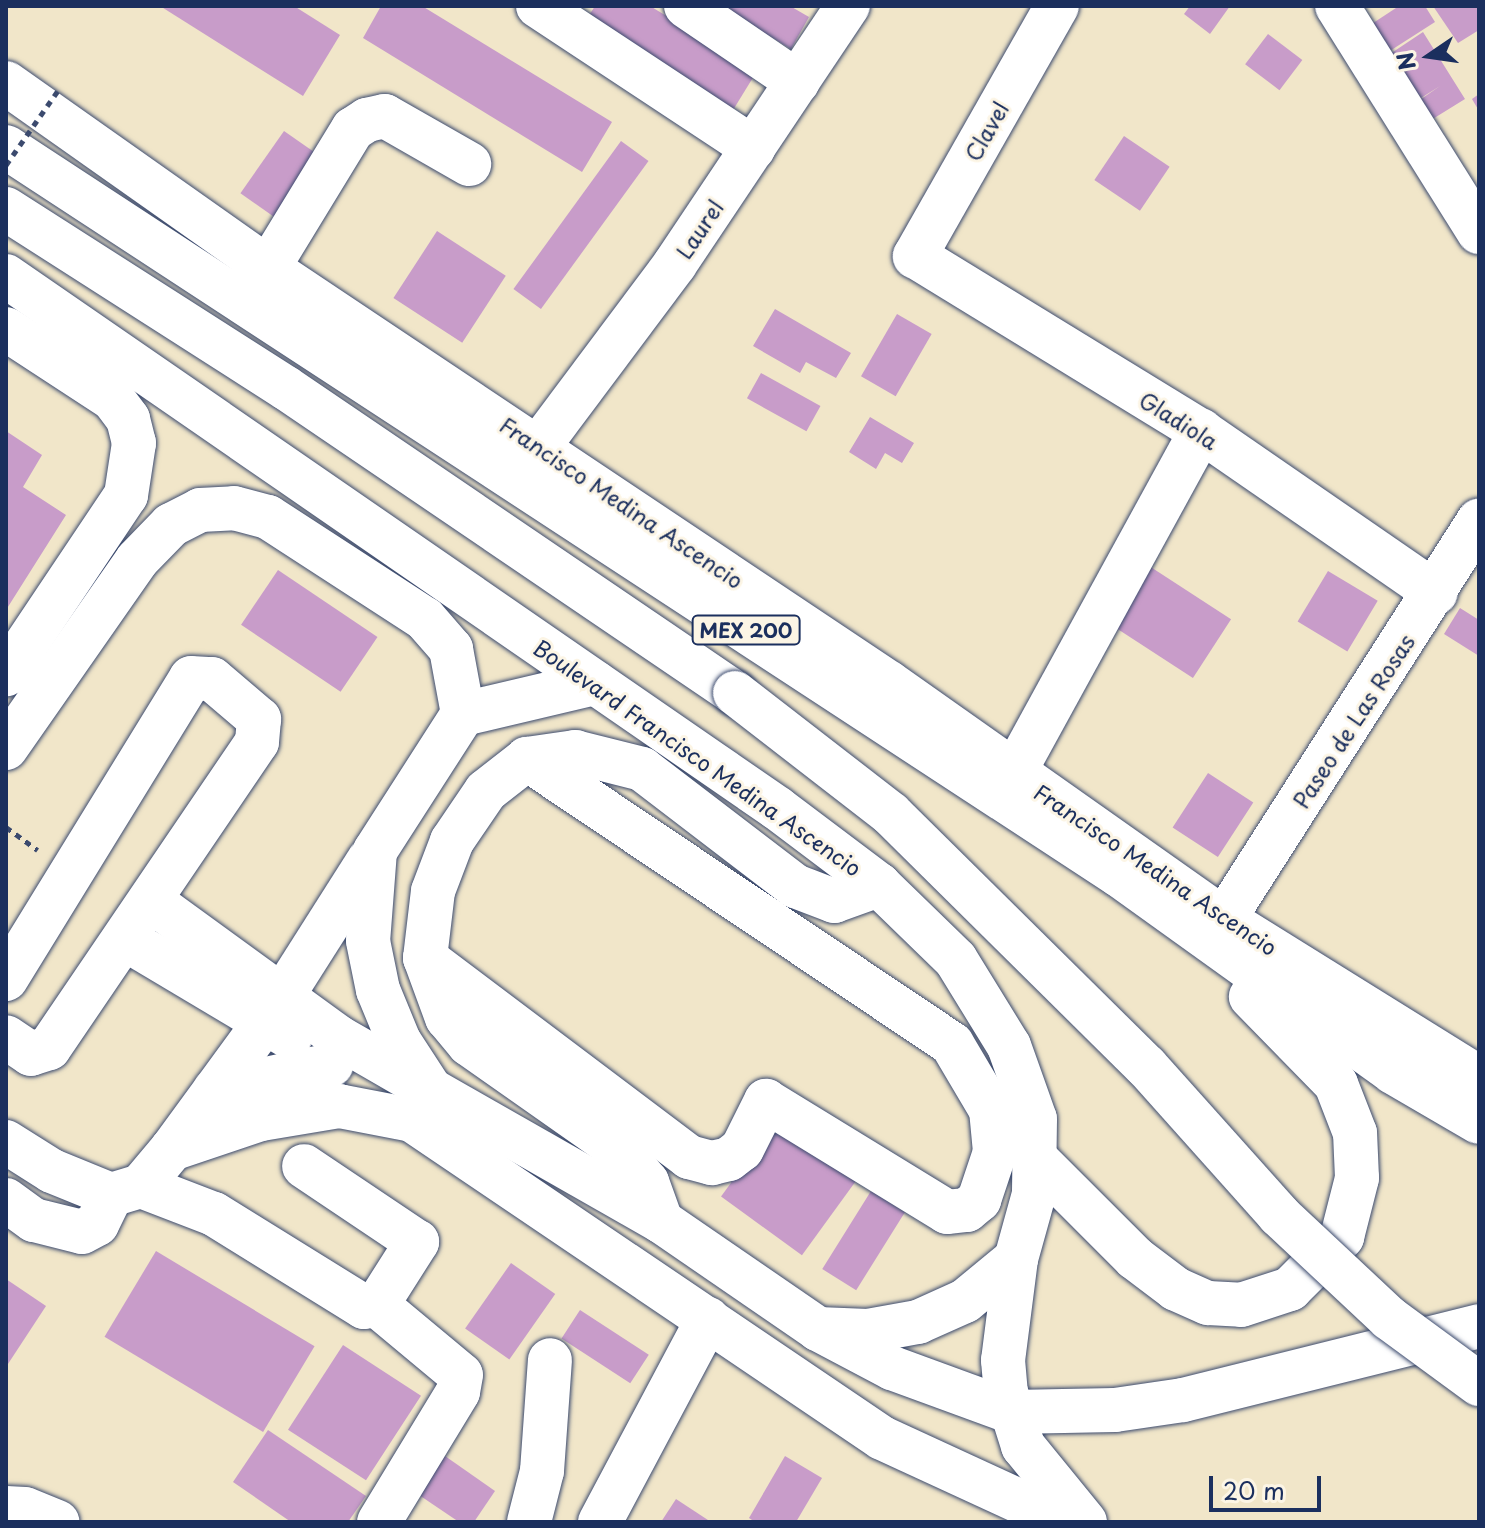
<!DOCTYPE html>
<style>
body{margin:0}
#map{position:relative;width:1485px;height:1528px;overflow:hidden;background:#f1e6c9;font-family:"Playpen Sans",sans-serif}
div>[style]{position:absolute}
.building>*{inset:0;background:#c89cc9;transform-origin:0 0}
.path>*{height:5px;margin-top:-2.5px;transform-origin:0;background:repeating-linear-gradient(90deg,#3b4a6e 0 6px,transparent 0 12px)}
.roads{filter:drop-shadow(0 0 2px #3b4a6e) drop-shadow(0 0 2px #3b4a6e)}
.minor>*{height:44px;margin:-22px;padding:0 22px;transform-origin:22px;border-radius:22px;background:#fff}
.major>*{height:44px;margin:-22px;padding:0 22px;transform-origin:22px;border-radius:22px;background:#fff}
.highway>*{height:44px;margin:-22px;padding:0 22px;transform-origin:22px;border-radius:22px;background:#fff}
.path-bridge>*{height:5px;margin-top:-2.5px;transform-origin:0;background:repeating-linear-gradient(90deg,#3b4a6e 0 6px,transparent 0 12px)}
.bridges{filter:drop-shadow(0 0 2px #3b4a6e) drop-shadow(0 0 2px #3b4a6e)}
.highway-bridge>*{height:44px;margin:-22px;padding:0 22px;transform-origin:22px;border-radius:22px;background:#fff}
span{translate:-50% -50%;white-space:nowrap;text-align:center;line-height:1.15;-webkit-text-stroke:6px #fcf5e5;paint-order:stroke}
.shield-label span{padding:2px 6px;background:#fcf5e5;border:2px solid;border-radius:6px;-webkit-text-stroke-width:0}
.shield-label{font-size:20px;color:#1b2f5e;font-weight:700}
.street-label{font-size:22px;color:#1b2f5e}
.frame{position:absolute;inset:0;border:8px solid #1b2f5e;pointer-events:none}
.north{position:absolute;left:1389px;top:16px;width:80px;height:80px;-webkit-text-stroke:6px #fcf5e5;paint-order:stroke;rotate:257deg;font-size:22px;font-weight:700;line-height:32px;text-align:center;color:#1b2f5e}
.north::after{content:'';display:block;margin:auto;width:28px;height:36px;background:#1b2f5e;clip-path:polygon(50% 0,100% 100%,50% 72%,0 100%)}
.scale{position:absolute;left:1209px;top:1476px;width:112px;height:36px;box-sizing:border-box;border:4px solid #1b2f5e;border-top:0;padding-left:10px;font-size:24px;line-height:28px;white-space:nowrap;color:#1b2f5e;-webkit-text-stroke:6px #fcf5e5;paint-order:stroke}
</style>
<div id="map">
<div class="building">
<div style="clip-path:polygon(160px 6px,294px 6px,340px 35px,303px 96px)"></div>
<div style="clip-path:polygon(381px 6px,422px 6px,612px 122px,582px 172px,363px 38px)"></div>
<div style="clip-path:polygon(595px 6px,650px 6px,757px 71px,730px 115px,583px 25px)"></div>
<div style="clip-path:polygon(720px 6px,790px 6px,809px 17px,791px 49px)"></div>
<div style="clip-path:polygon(1190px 6px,1230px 6px,1210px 34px,1184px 14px)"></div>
<div style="clip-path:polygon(1399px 6px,1425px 6px,1435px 22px,1382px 56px,1364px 29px)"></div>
<div style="clip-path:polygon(1433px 6px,1479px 6px,1479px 30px,1458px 43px)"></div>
<div style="clip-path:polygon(1423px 32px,1465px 99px,1423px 125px,1411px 106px,1440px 86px,1410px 105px,1381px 60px)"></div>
<div style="left:1268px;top:34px;width:43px;height:38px;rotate:37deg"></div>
<div style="clip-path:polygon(1479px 94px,1479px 111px,1472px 99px)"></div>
<div style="left:284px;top:131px;width:56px;height:76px;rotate:35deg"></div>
<div style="left:1124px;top:136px;width:55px;height:53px;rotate:34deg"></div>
<div style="left:621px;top:141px;width:34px;height:183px;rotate:36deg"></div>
<div style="left:437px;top:231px;width:82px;height:80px;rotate:33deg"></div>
<div style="clip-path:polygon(775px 309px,851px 353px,836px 378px,806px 362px,800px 373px,753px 346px)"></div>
<div style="left:897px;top:314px;width:40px;height:72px;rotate:30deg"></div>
<div style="left:761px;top:373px;width:68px;height:29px;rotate:29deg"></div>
<div style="clip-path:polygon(870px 417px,914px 443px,902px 463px,885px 453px,876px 469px,849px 452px)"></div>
<div style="clip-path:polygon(6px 431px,42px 455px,23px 487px,66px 515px,6px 610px)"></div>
<div style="left:1143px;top:562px;width:105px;height:70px;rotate:33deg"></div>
<div style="left:278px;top:570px;width:120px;height:66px;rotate:34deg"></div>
<div style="left:1328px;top:571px;width:58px;height:59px;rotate:31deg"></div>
<div style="clip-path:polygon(1460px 608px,1479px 620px,1479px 656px,1444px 634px)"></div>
<div style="left:1208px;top:773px;width:54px;height:65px;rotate:33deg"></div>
<div style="left:781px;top:1114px;width:100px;height:102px;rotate:36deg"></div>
<div style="left:871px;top:1191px;width:40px;height:92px;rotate:32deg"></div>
<div style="left:156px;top:1251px;width:185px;height:100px;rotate:31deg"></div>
<div style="left:511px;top:1263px;width:54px;height:80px;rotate:35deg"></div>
<div style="clip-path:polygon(6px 1279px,46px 1306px,6px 1367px)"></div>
<div style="left:580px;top:1310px;width:82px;height:34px;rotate:33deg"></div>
<div style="left:343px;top:1345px;width:93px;height:101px;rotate:33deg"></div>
<div style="clip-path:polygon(268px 1430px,366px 1496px,348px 1522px,291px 1522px,233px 1482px)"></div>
<div style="clip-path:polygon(445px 1456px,495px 1491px,474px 1522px,459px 1522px,419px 1495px)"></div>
<div style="clip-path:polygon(785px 1456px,822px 1478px,796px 1522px,755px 1522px,749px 1518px)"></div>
<div style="clip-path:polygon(676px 1499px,711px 1522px,661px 1522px)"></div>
</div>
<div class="path">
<div style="left:6px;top:827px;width:39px;rotate:36deg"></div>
</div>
<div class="roads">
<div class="minor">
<div style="left:538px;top:6px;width:258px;rotate:33.4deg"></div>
<div style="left:686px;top:6px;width:135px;rotate:34.2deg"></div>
<div style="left:1057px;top:6px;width:288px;rotate:119.6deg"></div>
<div style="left:915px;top:256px;width:335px;rotate:31.5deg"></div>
<div style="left:1201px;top:431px;width:285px;rotate:34.6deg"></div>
<div style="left:1337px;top:6px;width:267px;rotate:57.9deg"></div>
<div style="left:268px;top:268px;width:163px;rotate:-58.6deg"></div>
<div style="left:353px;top:129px;width:17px;rotate:-33deg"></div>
<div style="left:367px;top:120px;width:18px;rotate:-13deg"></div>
<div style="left:385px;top:116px;width:97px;rotate:29.7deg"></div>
<div style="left:6px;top:329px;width:128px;rotate:33.2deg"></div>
<div style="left:113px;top:399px;width:25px;rotate:53deg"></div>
<div style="left:128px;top:419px;width:25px;rotate:76deg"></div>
<div style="left:134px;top:443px;width:53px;rotate:98.7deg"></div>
<div style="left:126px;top:495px;width:216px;rotate:123.8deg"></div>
<div style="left:539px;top:446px;width:227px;rotate:-53.2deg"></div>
<div style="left:675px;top:264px;width:311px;rotate:-56.2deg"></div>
<div style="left:6px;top:748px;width:229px;rotate:-55.1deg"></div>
<div style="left:137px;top:560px;width:49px;rotate:-45.8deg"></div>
<div style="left:171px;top:525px;width:33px;rotate:-27deg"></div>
<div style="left:200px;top:510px;width:34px;rotate:-3deg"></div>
<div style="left:234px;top:508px;width:35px;rotate:15deg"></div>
<div style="left:268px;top:517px;width:187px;rotate:33deg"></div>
<div style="left:425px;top:619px;width:40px;rotate:49deg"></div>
<div style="left:451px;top:649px;width:66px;rotate:79.5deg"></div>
<div style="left:463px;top:714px;width:163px;rotate:122.7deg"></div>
<div style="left:375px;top:851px;width:90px;rotate:94.4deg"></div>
<div style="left:368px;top:941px;width:50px;rotate:78.5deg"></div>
<div style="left:378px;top:990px;width:55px;rotate:67.6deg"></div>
<div style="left:399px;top:1041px;width:59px;rotate:56.9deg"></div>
<div style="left:431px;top:1090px;width:265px;rotate:29.7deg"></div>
<div style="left:661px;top:1221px;width:191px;rotate:34.5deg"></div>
<div style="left:818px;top:1329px;width:84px;rotate:27.8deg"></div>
<div style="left:892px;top:1368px;width:128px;rotate:20.1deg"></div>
<div style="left:1015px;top:771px;width:388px;rotate:-61.3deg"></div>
<div style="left:151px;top:901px;width:231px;rotate:36deg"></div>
<div style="left:338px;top:1037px;width:100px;rotate:29.9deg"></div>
<div style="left:1224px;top:919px;width:473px;rotate:-57.4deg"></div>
<div style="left:127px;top:940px;width:190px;rotate:30.8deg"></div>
<div style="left:425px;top:958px;width:331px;rotate:37deg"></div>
<div style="left:689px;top:1157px;width:24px;rotate:15deg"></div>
<div style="left:712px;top:1163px;width:17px;rotate:-13deg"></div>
<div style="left:729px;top:1159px;width:16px;rotate:-38deg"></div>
<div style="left:742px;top:1149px;width:54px;rotate:-63.4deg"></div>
<div style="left:766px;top:1101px;width:212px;rotate:31.5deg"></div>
<div style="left:947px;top:1212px;width:20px;rotate:-6deg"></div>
<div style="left:967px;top:1210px;width:16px;rotate:-40deg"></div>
<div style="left:979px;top:1200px;width:51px;rotate:-71.6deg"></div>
<div style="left:995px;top:1152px;width:42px;rotate:-95.4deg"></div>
<div style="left:991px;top:1110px;width:77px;rotate:-120.6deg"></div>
<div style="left:952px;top:1044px;width:512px;rotate:-146.15deg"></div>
<div style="left:6px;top:979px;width:353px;rotate:-58.4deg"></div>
<div style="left:191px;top:678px;width:21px;rotate:3deg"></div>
<div style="left:212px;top:679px;width:62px;rotate:40.4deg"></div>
<div style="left:259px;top:719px;width:23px;rotate:95deg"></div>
<div style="left:257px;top:742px;width:370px;rotate:124.2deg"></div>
<div style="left:49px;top:1048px;width:19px;rotate:162deg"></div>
<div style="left:31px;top:1054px;width:30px;rotate:-146deg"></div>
<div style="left:215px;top:1090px;width:119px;rotate:-12.2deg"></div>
<div style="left:6px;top:1142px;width:54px;rotate:32.2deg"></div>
<div style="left:52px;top:1171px;width:64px;rotate:22.1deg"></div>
<div style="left:111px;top:1195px;width:31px;rotate:-17deg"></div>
<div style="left:141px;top:1186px;width:48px;rotate:-50deg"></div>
<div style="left:172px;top:1149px;width:94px;rotate:-18.6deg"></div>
<div style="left:261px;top:1119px;width:79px;rotate:-9.5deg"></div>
<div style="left:339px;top:1106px;width:74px;rotate:10.9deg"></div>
<div style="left:412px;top:1120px;width:567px;rotate:34.08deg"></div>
<div style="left:882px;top:1438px;width:201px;rotate:24.7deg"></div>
<div style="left:172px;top:1149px;width:171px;rotate:-53.8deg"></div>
<div style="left:273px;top:1011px;width:179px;rotate:-57.6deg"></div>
<div style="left:141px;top:1186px;width:78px;rotate:21deg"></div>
<div style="left:214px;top:1214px;width:176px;rotate:31.8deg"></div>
<div style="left:364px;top:1307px;width:13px;rotate:-9deg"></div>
<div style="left:377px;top:1305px;width:75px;rotate:-57.6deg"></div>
<div style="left:417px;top:1242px;width:136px;rotate:-146.1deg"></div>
<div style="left:6px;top:1200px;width:34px;rotate:36deg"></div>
<div style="left:34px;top:1220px;width:49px;rotate:14deg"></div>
<div style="left:82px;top:1232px;width:17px;rotate:-28deg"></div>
<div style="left:97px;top:1224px;width:32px;rotate:-64deg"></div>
<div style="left:661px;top:1221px;width:41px;rotate:-109.7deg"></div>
<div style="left:647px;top:1182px;width:45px;rotate:-131.4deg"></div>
<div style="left:617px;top:1148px;width:181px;rotate:-144.9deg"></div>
<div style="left:469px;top:1044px;width:34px;rotate:-130deg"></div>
<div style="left:447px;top:1018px;width:64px;rotate:-110.1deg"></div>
<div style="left:425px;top:958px;width:67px;rotate:-83.2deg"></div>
<div style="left:433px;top:891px;width:53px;rotate:-69.2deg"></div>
<div style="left:452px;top:841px;width:60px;rotate:-55.8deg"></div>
<div style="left:486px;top:791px;width:52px;rotate:-38deg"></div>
<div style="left:527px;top:759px;width:49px;rotate:-8.3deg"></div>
<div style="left:575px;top:752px;width:69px;rotate:14.2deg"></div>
<div style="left:642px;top:769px;width:193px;rotate:37.4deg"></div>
<div style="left:795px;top:886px;width:42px;rotate:21deg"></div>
<div style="left:834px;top:901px;width:48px;rotate:-19.6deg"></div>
<div style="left:377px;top:1305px;width:109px;rotate:39.8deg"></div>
<div style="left:461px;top:1375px;width:17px;rotate:100deg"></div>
<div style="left:458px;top:1392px;width:152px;rotate:121.3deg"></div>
<div style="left:6px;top:1508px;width:19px;rotate:3deg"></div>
<div style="left:25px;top:1509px;width:35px;rotate:22deg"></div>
<div style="left:529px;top:1522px;width:53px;rotate:-75.7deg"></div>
<div style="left:542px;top:1471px;width:111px;rotate:-85.9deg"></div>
<div style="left:600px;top:1522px;width:230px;rotate:-62deg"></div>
</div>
<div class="major">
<div style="left:6px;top:83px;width:321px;rotate:35.2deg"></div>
<div style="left:268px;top:268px;width:747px;rotate:33.75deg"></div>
<div style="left:889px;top:683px;width:410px;rotate:35.2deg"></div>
<div style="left:1224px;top:919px;width:301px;rotate:31.9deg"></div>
<div style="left:6px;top:276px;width:937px;rotate:34.61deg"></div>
<div style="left:777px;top:808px;width:128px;rotate:37deg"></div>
<div style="left:879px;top:885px;width:107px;rotate:44.2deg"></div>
<div style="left:956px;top:960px;width:101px;rotate:58.4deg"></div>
<div style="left:1009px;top:1046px;width:77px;rotate:70.4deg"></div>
<div style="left:1035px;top:1119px;width:75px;rotate:90.8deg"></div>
<div style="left:1034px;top:1194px;width:67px;rotate:105.5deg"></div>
<div style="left:1016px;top:1259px;width:102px;rotate:97.3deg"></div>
<div style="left:1003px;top:1360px;width:32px;rotate:85deg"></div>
<div style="left:1006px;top:1392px;width:57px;rotate:72.5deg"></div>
<div style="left:1023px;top:1446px;width:98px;rotate:50.8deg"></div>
<div style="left:818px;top:1329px;width:50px;rotate:2.3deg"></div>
<div style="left:868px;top:1331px;width:51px;rotate:-10.2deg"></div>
<div style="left:918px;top:1322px;width:51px;rotate:-24.1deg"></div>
<div style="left:965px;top:1301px;width:66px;rotate:-39.5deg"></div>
</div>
<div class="highway">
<div style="left:6px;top:147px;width:1330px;rotate:33.19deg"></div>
<div style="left:1119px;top:875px;width:337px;rotate:35.7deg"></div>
<div style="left:1393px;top:1072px;width:99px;rotate:30.2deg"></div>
<div style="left:6px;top:209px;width:332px;rotate:32.6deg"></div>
<div style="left:286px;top:388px;width:543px;rotate:34.19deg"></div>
<div style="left:463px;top:714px;width:136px;rotate:-13.2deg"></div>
<div style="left:1038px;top:1161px;width:137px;rotate:45deg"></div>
<div style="left:1135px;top:1258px;width:51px;rotate:37.1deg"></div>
<div style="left:1176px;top:1289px;width:35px;rotate:24deg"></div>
<div style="left:1208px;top:1303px;width:33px;rotate:3deg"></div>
<div style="left:1241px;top:1305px;width:52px;rotate:-18.1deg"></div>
<div style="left:1290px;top:1289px;width:74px;rotate:-45deg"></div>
<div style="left:1342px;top:1237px;width:61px;rotate:-75.7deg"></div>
<div style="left:1357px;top:1178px;width:45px;rotate:-92.5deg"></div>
<div style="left:1355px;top:1133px;width:53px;rotate:-111.2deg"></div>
<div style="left:1336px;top:1084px;width:122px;rotate:-134.3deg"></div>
<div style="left:1012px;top:1412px;width:103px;rotate:-1.1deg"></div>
<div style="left:1115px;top:1410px;width:69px;rotate:-8.4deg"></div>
<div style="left:1183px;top:1400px;width:305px;rotate:-14deg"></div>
</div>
</div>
<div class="path-bridge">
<div style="left:6px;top:165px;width:93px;rotate:-55.1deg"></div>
</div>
<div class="bridges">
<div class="highway-bridge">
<div style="left:735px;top:693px;width:197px;rotate:37.8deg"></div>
<div style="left:891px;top:814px;width:359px;rotate:44.7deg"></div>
<div style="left:1146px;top:1066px;width:200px;rotate:48.2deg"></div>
<div style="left:1279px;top:1215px;width:151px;rotate:43.1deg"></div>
<div style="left:1389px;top:1318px;width:112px;rotate:36.3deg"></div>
</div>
</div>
<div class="shield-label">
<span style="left:746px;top:630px">MEX 200</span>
</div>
<div class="street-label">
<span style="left:986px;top:131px;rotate:-60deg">Clavel</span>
<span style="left:699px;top:229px;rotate:-56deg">Laurel</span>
<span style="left:1179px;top:420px;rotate:32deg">Gladiola</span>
<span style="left:622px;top:502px;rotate:34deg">Francisco Medina Ascencio</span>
<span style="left:1353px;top:721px;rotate:-57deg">Paseo de Las Rosas</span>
<span style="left:698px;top:757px;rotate:35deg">Boulevard Francisco Medina Ascencio</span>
<span style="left:1156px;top:869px;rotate:34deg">Francisco Medina Ascencio</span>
</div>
<div class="frame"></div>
<div class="north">N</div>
<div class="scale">20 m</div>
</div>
